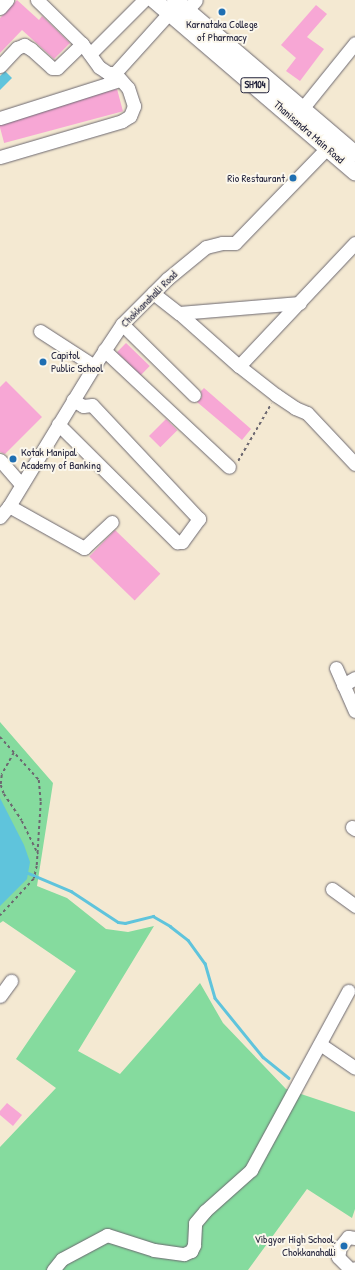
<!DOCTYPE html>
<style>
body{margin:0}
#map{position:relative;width:355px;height:1270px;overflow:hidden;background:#f4e9d2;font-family:"Patrick Hand",sans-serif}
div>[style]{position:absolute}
.green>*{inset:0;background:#85db9e}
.water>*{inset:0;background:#5fc4dc}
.stream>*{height:2.5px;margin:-1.25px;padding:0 1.25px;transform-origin:1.25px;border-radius:1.25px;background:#5fc4dc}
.building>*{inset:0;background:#f7a7d5;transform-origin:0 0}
.path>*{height:1.5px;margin-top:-0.75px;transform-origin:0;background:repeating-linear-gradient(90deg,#6c6870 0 3px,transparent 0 6px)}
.roads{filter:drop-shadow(0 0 1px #6c6870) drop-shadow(0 0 1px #6c6870)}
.minor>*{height:13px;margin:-6.5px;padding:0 6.5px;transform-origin:6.5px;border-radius:6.5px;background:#fff}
.major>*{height:16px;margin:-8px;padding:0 8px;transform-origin:8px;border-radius:8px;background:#fff}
.dots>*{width:11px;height:11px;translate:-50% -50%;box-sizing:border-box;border:2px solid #fbf7ec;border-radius:50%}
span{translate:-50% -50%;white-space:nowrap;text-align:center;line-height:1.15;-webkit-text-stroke:4px #fbf7ec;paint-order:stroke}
.shield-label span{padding:1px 3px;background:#fbf7ec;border:1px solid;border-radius:3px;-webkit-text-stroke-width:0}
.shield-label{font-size:10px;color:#22223b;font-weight:700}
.poi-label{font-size:11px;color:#22223b}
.right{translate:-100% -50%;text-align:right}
.left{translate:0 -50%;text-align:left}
.street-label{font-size:11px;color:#22223b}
</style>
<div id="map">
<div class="green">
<div style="clip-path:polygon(0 722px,53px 783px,37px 886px,67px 898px,106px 929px,128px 932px,154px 926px,78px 1051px,120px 1074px,200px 983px,223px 1023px,286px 1089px,355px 1112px,355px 1209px,352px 1218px,307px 1189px,248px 1270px,0 1270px,0 1147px,56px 1088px,16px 1059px,76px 971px,3px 921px,0 923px)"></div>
</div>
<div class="water">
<div style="clip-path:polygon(5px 71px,12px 78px,0 90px,0 76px)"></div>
<div style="clip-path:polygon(0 798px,24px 845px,30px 862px,27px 879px,0 906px)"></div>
</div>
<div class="stream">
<div style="left:28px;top:873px;width:47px;rotate:22.7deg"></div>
<div style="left:71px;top:891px;width:56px;rotate:33.4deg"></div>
<div style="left:118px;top:922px;width:7px;rotate:8deg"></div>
<div style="left:125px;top:923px;width:29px;rotate:-14deg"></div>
<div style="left:153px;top:916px;width:20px;rotate:30deg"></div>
<div style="left:170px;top:926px;width:23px;rotate:38deg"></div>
<div style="left:188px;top:940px;width:29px;rotate:54deg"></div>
<div style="left:205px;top:963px;width:36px;rotate:74deg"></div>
<div style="left:215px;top:998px;width:76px;rotate:50.9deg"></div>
<div style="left:263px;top:1057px;width:33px;rotate:39deg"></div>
</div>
<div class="building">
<div style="clip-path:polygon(17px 0,39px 20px,42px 16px,70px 43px,54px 59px,22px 30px,0 53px,0 18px)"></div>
<div style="clip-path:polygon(316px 5px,327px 14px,307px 37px,324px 49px,300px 81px,286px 71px,296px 58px,281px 45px)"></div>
<div style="left:117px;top:89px;width:23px;height:123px;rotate:75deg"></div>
<div style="left:126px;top:343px;width:33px;height:13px;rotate:44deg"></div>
<div style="clip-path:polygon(6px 381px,42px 417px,5px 454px,0 452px,0 387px)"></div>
<div style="clip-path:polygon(204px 388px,251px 429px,242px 440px,197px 402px,202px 397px,201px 391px)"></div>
<div style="left:166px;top:419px;width:16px;height:24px;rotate:45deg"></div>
<div style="left:115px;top:530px;width:63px;height:37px;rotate:44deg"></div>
<div style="clip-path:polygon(7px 1103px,22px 1115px,13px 1126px,0 1115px,0 1111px)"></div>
</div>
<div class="path">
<div style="left:238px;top:461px;width:66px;rotate:-59.9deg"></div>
<div style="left:0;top:737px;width:58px;rotate:47.8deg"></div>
<div style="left:39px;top:780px;width:22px;rotate:85deg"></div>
<div style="left:41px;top:802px;width:64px;rotate:93.6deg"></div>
<div style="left:37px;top:866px;width:13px;rotate:103deg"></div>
<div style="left:34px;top:879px;width:50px;rotate:132.6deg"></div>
<div style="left:14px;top:753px;width:25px;rotate:119deg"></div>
<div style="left:2px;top:775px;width:10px;rotate:96deg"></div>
<div style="left:1px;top:785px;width:9px;rotate:72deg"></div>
<div style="left:4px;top:794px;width:32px;rotate:56deg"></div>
<div style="left:22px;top:821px;width:37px;rotate:64deg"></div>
</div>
<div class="roads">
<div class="minor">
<div style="left:0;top:8px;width:11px;rotate:-49deg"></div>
<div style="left:187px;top:10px;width:13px;rotate:-48deg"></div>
<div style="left:90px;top:54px;width:76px;rotate:-45deg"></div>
<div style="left:0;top:66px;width:25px;rotate:-47deg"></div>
<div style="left:17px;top:48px;width:8px;rotate:-23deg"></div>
<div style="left:24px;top:45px;width:8px;rotate:30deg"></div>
<div style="left:31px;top:49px;width:28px;rotate:42deg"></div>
<div style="left:52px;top:68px;width:5px"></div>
<div style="left:57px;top:68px;width:35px;rotate:-44deg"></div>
<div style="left:115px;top:73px;width:81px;rotate:-48deg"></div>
<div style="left:301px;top:110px;width:86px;rotate:-51.1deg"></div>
<div style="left:0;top:118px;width:126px;rotate:-17.6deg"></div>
<div style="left:0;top:157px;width:127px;rotate:-16.4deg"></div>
<div style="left:122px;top:121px;width:9px;rotate:-32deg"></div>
<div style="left:130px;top:116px;width:11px;rotate:-68deg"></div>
<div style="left:134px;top:106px;width:19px;rotate:-108deg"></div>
<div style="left:128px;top:88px;width:20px;rotate:-131deg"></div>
<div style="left:115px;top:73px;width:7px;rotate:180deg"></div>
<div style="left:108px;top:73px;width:11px;rotate:-146deg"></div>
<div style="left:99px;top:67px;width:29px;rotate:-126deg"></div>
<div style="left:82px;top:44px;width:63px;rotate:-135.6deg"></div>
<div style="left:153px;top:293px;width:33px;rotate:38deg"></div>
<div style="left:179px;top:313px;width:80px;rotate:41.5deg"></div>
<div style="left:239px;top:366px;width:47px;rotate:38.1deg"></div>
<div style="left:276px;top:395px;width:23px;rotate:34deg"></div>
<div style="left:295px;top:408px;width:13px;rotate:23deg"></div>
<div style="left:307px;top:413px;width:70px;rotate:46.7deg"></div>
<div style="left:179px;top:313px;width:121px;rotate:-4.7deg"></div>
<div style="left:122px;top:324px;width:101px;rotate:44.6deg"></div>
<div style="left:40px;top:331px;width:64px;rotate:32.9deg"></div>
<div style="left:104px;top:350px;width:171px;rotate:43.1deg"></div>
<div style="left:239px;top:366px;width:169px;rotate:-46.7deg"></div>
<div style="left:58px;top:424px;width:168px;rotate:44.8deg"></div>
<div style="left:177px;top:542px;width:5px"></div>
<div style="left:182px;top:542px;width:29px;rotate:-54deg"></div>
<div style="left:199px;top:519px;width:156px;rotate:-133.2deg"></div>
<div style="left:92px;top:405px;width:9px;rotate:174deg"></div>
<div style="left:83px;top:406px;width:12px;rotate:-149deg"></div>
<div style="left:0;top:460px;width:32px;rotate:49deg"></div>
<div style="left:9px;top:506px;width:86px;rotate:29.2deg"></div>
<div style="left:84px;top:548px;width:38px;rotate:-43deg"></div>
<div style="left:0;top:517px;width:14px;rotate:-51deg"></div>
<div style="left:9px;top:506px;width:164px;rotate:-58.7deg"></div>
<div style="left:94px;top:366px;width:50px;rotate:-56.3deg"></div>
<div style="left:122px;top:324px;width:64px;rotate:-45deg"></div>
<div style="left:167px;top:279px;width:50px;rotate:-39.4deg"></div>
<div style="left:206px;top:247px;width:16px;rotate:-14deg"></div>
<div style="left:222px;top:243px;width:13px"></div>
<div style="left:235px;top:243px;width:142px;rotate:-45.9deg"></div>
<div style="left:336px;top:668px;width:47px;rotate:66.2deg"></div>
<div style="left:343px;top:685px;width:14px;rotate:-30deg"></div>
<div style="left:352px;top:827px;width:4px;rotate:34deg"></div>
<div style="left:332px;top:889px;width:29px;rotate:36deg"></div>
<div style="left:0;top:996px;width:19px;rotate:-54deg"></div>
<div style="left:320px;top:1044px;width:42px;rotate:34.4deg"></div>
<div style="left:355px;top:1238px;width:7px;rotate:-172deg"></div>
<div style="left:348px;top:1237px;width:13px;rotate:129deg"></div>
<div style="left:340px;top:1247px;width:10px;rotate:101deg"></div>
<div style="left:338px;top:1257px;width:18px;rotate:45deg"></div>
<div style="left:351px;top:1270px;width:4px;rotate:-27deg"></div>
<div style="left:53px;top:1270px;width:14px;rotate:-51deg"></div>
<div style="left:62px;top:1259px;width:51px;rotate:-28.1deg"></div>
<div style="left:107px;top:1235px;width:49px;rotate:17.7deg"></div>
<div style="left:154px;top:1250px;width:30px;rotate:8deg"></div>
<div style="left:184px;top:1254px;width:8px;rotate:-23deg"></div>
<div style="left:191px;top:1251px;width:7px;rotate:-63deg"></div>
<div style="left:194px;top:1245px;width:22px;rotate:-87deg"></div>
<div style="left:195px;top:1223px;width:16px;rotate:-50deg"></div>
<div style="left:205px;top:1211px;width:62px;rotate:-41.7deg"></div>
<div style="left:251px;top:1170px;width:204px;rotate:-61.5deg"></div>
</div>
<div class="major">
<div style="left:154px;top:0;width:265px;rotate:40.6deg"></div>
<div style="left:175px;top:0;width:237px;rotate:40.5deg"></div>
</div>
</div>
<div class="dots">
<div style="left:222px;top:12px;background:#1f6fb2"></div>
<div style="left:293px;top:178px;background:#1f6fb2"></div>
<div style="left:43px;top:362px;background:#1f6fb2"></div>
<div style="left:13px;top:459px;background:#1f6fb2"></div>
<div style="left:344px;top:1246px;background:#1f6fb2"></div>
</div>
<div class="shield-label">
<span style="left:255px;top:85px">SH104</span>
</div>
<div class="poi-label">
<span style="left:222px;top:31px">Karnataka College<br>of Pharmacy</span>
<span class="right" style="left:285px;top:178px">Rio Restaurant</span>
<span class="left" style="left:51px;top:362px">Capitol<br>Public School</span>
<span class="left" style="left:21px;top:459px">Kotak Manipal<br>Academy of Banking</span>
<span class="right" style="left:336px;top:1246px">Vibgyor High School,<br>Chokkanahalli</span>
</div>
<div class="street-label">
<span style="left:309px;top:132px;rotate:41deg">Thanisandra Main Road</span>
<span style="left:149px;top:299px;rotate:-45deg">Chokkanahalli Road</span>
</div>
</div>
